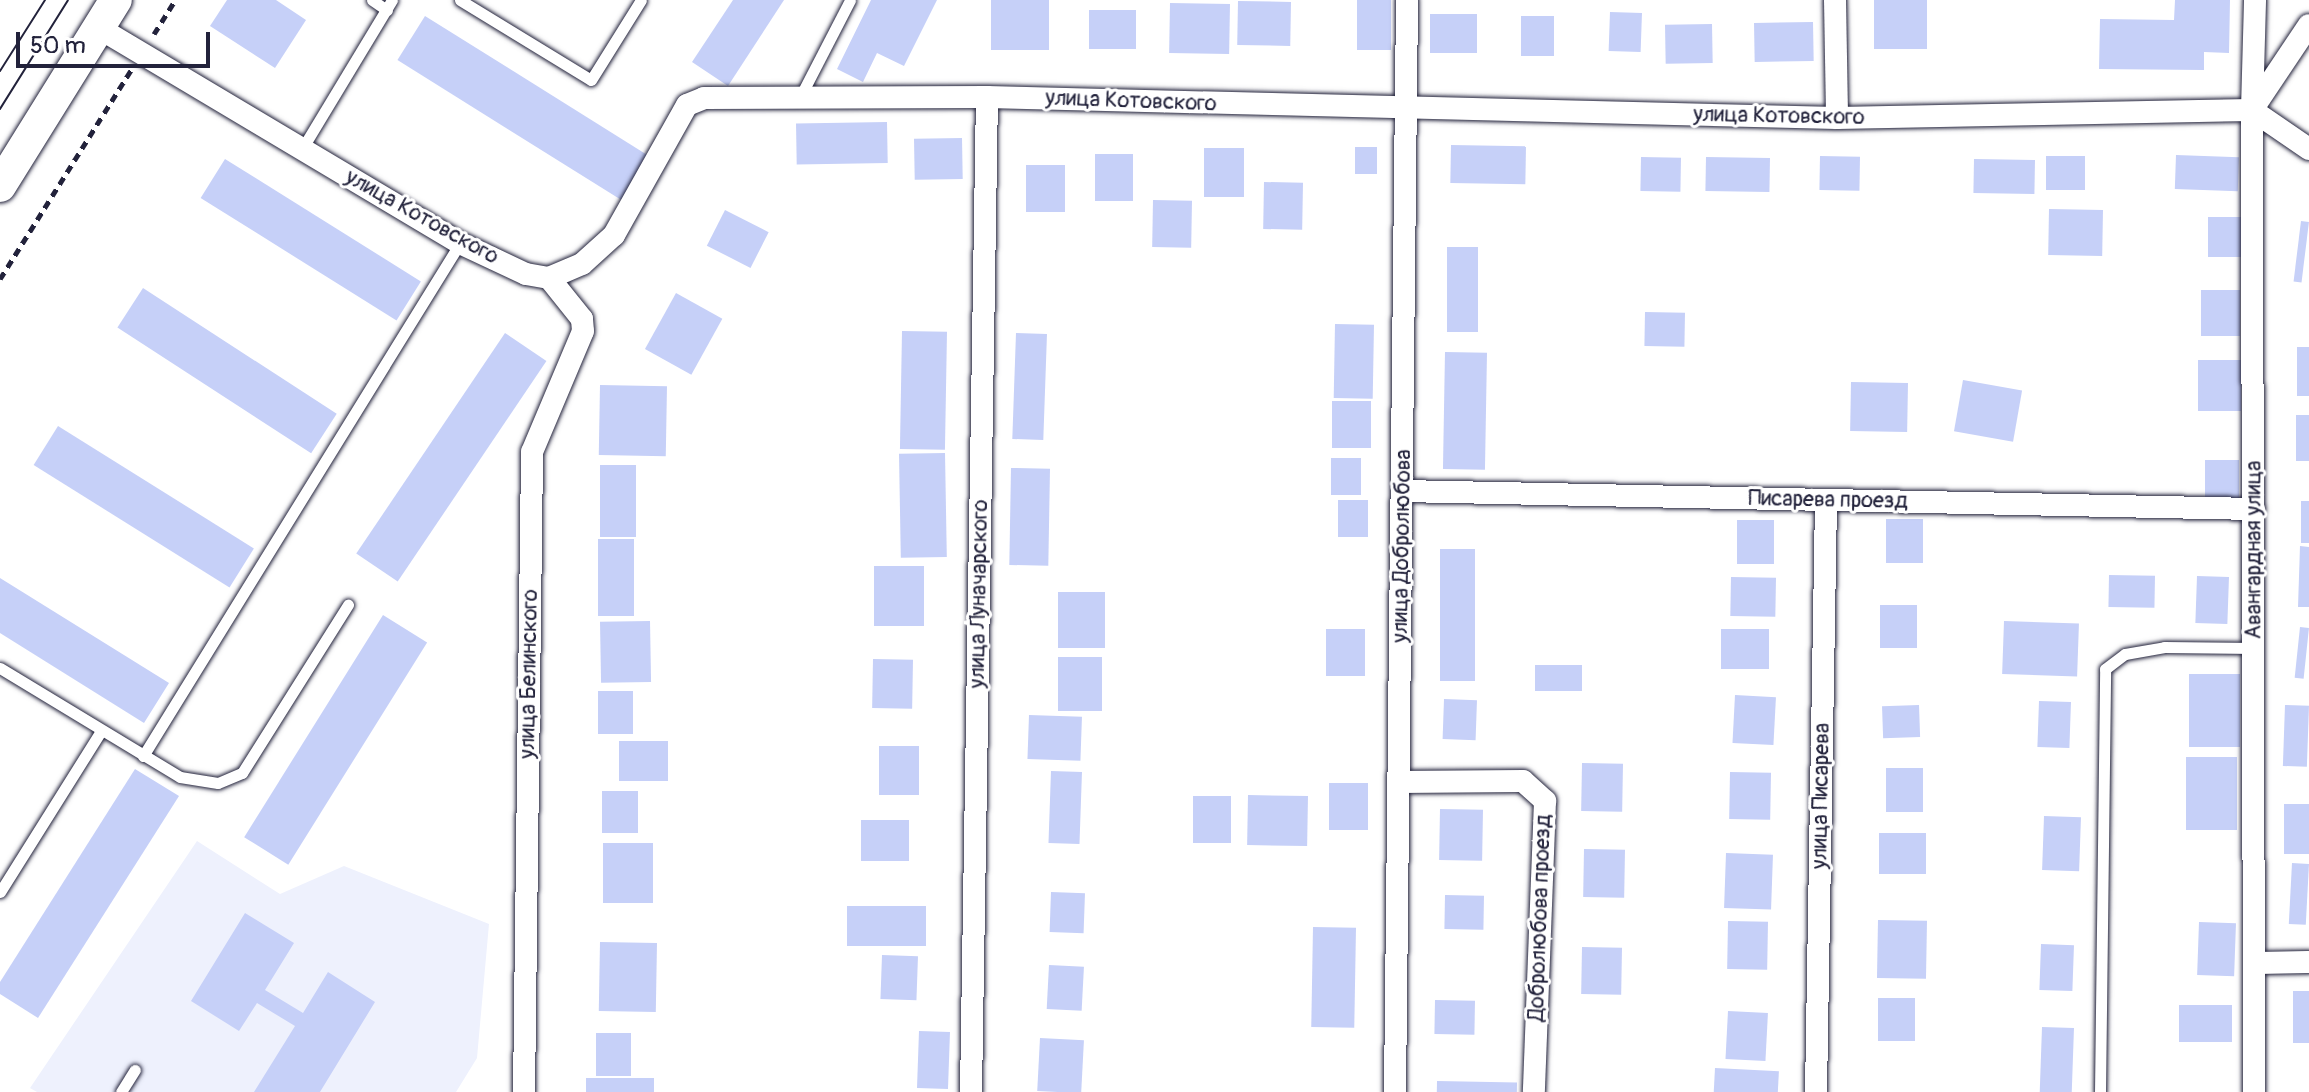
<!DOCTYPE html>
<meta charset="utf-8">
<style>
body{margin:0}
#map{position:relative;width:2309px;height:1092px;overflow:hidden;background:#fff;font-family:Pangolin,sans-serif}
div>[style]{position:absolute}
.built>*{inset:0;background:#eef1fd}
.building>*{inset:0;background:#c6d0f8;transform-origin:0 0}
.path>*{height:5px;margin-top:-2.5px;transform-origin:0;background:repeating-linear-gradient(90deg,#22223b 0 8px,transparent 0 14px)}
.roads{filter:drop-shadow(0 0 2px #22223b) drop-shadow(0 0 2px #22223b)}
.service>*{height:11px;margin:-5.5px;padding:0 5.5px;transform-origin:5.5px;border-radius:5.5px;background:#fff}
.minor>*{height:22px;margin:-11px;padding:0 11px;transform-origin:11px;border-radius:11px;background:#fff}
.secondary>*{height:32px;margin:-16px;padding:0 16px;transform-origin:16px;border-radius:16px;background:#fff}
.tram>*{height:2px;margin:-1px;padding:0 1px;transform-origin:1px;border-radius:1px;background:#22223b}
span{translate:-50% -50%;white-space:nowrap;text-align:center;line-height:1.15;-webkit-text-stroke:6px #fff;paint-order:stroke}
.street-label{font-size:22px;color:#22223b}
.scale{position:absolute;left:16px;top:32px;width:194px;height:36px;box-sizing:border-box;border:4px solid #22223b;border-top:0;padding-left:10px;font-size:24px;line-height:28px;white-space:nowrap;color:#22223b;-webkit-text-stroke:6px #fff;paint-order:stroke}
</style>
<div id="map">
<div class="built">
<div style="clip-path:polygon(197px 841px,280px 894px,344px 866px,489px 924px,477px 1058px,456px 1092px,37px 1092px,30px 1088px)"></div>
</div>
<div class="building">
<div style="clip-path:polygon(227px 0,276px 0,306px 20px,275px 68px,210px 26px)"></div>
<div style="clip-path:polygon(733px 0,784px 0,728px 86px,692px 62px)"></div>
<div style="clip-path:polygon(871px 0,937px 0,904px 66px,877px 53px,863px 82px,837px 69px)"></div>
<div style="left:991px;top:0;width:58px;height:50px"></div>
<div style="left:1357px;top:0;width:34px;height:50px"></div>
<div style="left:1874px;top:0;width:53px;height:49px"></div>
<div style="clip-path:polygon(2175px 0,2230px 0,2229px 53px,2204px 52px,2204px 70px,2099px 69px,2100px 19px,2174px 20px)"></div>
<div style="left:1238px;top:1px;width:53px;height:44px;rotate:1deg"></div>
<div style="left:1170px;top:3px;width:60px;height:50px;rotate:1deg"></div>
<div style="left:1089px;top:10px;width:47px;height:39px"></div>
<div style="left:1610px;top:12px;width:32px;height:39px;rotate:2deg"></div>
<div style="left:1430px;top:14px;width:47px;height:39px"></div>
<div style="left:425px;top:16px;width:264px;height:52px;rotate:32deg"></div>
<div style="left:1521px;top:16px;width:33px;height:40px"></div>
<div style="left:1813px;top:22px;width:39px;height:59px;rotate:89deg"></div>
<div style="left:1712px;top:24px;width:39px;height:47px;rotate:89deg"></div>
<div style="left:887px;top:122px;width:41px;height:91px;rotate:89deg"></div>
<div style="left:962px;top:138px;width:41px;height:48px;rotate:89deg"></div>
<div style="left:1451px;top:145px;width:75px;height:38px;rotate:1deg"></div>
<div style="left:1355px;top:147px;width:22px;height:27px"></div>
<div style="left:1204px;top:148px;width:40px;height:49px"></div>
<div style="left:1095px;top:154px;width:38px;height:47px"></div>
<div style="left:2176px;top:155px;width:63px;height:34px;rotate:2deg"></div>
<div style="left:1820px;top:156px;width:40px;height:34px;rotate:1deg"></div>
<div style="left:2046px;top:156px;width:39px;height:34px"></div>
<div style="left:1641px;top:157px;width:40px;height:34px;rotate:1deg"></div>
<div style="left:1706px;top:157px;width:64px;height:34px;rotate:1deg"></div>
<div style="left:225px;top:159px;width:231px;height:46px;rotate:32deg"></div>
<div style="left:1974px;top:159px;width:61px;height:34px;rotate:1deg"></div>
<div style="left:1026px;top:165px;width:39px;height:47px"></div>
<div style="left:1264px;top:182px;width:39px;height:47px;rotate:1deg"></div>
<div style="left:1153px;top:200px;width:39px;height:47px;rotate:1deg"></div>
<div style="left:2049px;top:209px;width:54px;height:46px;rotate:1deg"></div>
<div style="left:725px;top:210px;width:49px;height:40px;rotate:27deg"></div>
<div style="left:2208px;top:217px;width:34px;height:40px"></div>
<div style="left:2301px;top:221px;width:8px;height:61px;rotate:7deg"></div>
<div style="left:1447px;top:247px;width:31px;height:85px"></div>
<div style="left:143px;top:288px;width:231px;height:47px;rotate:33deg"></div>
<div style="left:2201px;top:290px;width:39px;height:46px"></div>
<div style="left:676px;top:293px;width:53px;height:64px;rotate:29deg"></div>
<div style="left:1645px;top:312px;width:40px;height:34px;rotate:1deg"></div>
<div style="left:1335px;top:324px;width:39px;height:74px;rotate:1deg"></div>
<div style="left:902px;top:331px;width:45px;height:118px;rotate:1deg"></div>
<div style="left:505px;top:333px;width:50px;height:266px;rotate:34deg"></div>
<div style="left:1016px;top:333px;width:31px;height:106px;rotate:2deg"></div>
<div style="left:2297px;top:347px;width:12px;height:49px"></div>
<div style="left:1445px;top:352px;width:42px;height:117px;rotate:1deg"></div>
<div style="left:2241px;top:360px;width:51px;height:43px;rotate:90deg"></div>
<div style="left:1963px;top:380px;width:60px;height:52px;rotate:10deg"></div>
<div style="left:1851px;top:382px;width:57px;height:49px;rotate:1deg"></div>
<div style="left:600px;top:385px;width:67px;height:70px;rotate:1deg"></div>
<div style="left:1332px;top:401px;width:39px;height:47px"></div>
<div style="left:2296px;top:415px;width:13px;height:46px"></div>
<div style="left:58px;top:426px;width:231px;height:46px;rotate:32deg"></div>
<div style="left:945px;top:453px;width:104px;height:46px;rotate:89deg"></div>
<div style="left:1331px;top:458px;width:30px;height:37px"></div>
<div style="left:2205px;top:460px;width:34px;height:40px"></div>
<div style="left:600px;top:465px;width:36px;height:72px"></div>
<div style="left:1011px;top:468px;width:39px;height:97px;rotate:1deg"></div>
<div style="left:1338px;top:500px;width:30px;height:37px"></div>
<div style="left:2301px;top:501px;width:8px;height:42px"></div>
<div style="left:1886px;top:519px;width:37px;height:44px"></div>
<div style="left:1774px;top:520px;width:44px;height:37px;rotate:90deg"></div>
<div style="left:598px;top:539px;width:36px;height:77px"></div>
<div style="clip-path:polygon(2300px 546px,2309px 547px,2309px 607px,2298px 607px)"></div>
<div style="left:1440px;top:549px;width:35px;height:132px"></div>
<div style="left:874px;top:566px;width:50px;height:60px"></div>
<div style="left:2109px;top:575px;width:46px;height:32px;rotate:1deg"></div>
<div style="left:2197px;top:576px;width:32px;height:47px;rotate:2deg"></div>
<div style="left:1731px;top:577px;width:45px;height:39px;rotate:1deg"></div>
<div style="clip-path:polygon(0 578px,169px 683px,144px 723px,0 633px)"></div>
<div style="left:1058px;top:592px;width:47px;height:56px"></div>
<div style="left:1880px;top:605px;width:37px;height:43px"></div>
<div style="left:383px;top:615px;width:52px;height:262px;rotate:32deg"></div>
<div style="left:650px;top:621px;width:61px;height:50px;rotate:89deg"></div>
<div style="left:2004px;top:621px;width:75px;height:53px;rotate:2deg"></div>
<div style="left:2300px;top:627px;width:9px;height:51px;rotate:6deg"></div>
<div style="left:1326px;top:629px;width:39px;height:47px"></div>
<div style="left:1721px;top:629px;width:48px;height:40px"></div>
<div style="left:1058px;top:657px;width:44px;height:54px"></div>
<div style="left:873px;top:659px;width:40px;height:49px;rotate:1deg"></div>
<div style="left:1535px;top:665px;width:47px;height:26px"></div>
<div style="left:2189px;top:674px;width:51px;height:73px"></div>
<div style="left:598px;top:691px;width:35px;height:43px"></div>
<div style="left:1735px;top:695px;width:41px;height:48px;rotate:3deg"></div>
<div style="left:1444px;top:699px;width:33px;height:40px;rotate:2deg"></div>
<div style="left:2039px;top:701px;width:32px;height:46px;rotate:2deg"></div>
<div style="left:1919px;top:705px;width:32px;height:37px;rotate:88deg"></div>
<div style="left:2285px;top:705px;width:24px;height:61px;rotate:2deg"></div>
<div style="left:1029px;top:715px;width:53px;height:44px;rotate:2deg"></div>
<div style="left:668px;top:741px;width:40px;height:49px;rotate:90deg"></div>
<div style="left:879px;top:746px;width:40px;height:49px"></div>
<div style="left:2186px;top:757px;width:51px;height:73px"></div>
<div style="left:1582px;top:763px;width:41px;height:48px;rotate:1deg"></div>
<div style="left:1923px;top:768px;width:44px;height:37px;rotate:90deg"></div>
<div style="clip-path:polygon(135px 769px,179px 796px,38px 1018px,0 994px,0 982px)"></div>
<div style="left:1051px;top:771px;width:31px;height:72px;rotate:2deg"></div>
<div style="left:1730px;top:772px;width:41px;height:47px;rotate:1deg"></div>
<div style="left:1329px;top:783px;width:39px;height:47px"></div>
<div style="left:602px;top:791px;width:36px;height:42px"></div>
<div style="left:1248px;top:795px;width:60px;height:50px;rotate:1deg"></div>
<div style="left:1193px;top:796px;width:38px;height:47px"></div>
<div style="left:2284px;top:804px;width:25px;height:50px"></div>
<div style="left:1440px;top:809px;width:43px;height:51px;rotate:1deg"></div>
<div style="left:2044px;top:816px;width:37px;height:54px;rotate:2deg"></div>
<div style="left:861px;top:820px;width:48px;height:41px"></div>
<div style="left:1879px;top:833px;width:47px;height:41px"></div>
<div style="left:603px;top:843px;width:50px;height:60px"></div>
<div style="left:1584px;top:849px;width:41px;height:48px;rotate:1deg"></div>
<div style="left:1726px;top:853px;width:47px;height:55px;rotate:2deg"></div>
<div style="left:2292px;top:863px;width:17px;height:61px;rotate:3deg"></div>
<div style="left:1051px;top:892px;width:34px;height:40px;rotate:2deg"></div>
<div style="left:1445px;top:895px;width:39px;height:34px;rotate:1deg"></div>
<div style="left:847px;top:906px;width:79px;height:40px"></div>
<div style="clip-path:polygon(245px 913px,294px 943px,265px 990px,303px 1013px,328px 972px,375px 1002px,320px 1092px,254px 1092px,295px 1026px,257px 1003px,239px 1031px,191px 1001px)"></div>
<div style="left:1878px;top:920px;width:49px;height:58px;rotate:1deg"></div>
<div style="left:1728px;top:921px;width:40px;height:48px;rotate:1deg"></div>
<div style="left:2199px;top:922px;width:37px;height:53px;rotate:2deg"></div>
<div style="left:1313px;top:927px;width:43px;height:100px;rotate:1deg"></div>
<div style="left:600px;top:942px;width:57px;height:69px;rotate:1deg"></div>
<div style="left:2041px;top:944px;width:33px;height:46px;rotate:2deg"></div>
<div style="left:1582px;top:947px;width:40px;height:47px;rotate:1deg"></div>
<div style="left:882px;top:955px;width:36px;height:44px;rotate:2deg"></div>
<div style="left:1049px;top:965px;width:35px;height:44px;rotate:3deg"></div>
<div style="left:2293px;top:991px;width:16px;height:52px"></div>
<div style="left:1878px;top:998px;width:37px;height:43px"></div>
<div style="left:1435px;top:1000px;width:40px;height:34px;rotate:1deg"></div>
<div style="left:2179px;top:1005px;width:53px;height:37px"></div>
<div style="left:1728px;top:1011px;width:40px;height:48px;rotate:3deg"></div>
<div style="left:2042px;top:1027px;width:32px;height:65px;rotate:2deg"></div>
<div style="left:919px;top:1031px;width:31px;height:57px;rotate:2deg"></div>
<div style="left:631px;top:1033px;width:43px;height:35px;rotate:90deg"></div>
<div style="left:1040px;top:1038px;width:44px;height:53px;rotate:3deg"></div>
<div style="left:1715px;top:1068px;width:64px;height:24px;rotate:3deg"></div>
<div style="left:586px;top:1078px;width:68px;height:14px"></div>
<div style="left:1437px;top:1081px;width:80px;height:11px;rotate:1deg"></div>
</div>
<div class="path">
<div style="left:154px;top:34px;width:40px;rotate:-58deg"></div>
<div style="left:0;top:279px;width:247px;rotate:-57.9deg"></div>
</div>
<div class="roads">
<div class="service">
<div style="left:372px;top:0;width:18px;rotate:34deg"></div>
<div style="left:460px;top:0;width:153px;rotate:31.4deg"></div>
<div style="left:591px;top:80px;width:94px;rotate:-58deg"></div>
<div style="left:799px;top:99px;width:111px;rotate:-62.7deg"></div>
<div style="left:302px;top:149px;width:174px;rotate:-58.9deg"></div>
<div style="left:0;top:668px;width:210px;rotate:31.2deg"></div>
<div style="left:180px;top:777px;width:38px;rotate:9deg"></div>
<div style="left:218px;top:783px;width:26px;rotate:-23deg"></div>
<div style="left:242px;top:773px;width:199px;rotate:-57.8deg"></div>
<div style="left:143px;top:756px;width:603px;rotate:-58.29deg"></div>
<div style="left:0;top:892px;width:190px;rotate:-57.9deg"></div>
<div style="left:121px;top:1092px;width:26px;rotate:-58deg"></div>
<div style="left:2100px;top:1092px;width:423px;rotate:-89.3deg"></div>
<div style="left:2105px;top:669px;width:25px;rotate:-37deg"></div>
<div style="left:2125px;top:654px;width:40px;rotate:-10deg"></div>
<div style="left:2164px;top:647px;width:91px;rotate:0.6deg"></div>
</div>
<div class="minor">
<div style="left:1835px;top:0;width:118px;rotate:89deg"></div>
<div style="left:99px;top:28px;width:420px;rotate:30.8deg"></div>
<div style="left:460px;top:243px;width:73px;rotate:25.2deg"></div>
<div style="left:526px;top:274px;width:23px;rotate:10deg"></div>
<div style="left:549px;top:278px;width:36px;rotate:-23deg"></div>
<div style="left:582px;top:264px;width:43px;rotate:-42.2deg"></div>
<div style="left:614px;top:235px;width:149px;rotate:-60.7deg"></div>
<div style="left:687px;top:105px;width:18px;rotate:-22deg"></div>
<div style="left:704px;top:98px;width:283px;rotate:-0.2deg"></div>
<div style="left:987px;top:97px;width:850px;rotate:1.42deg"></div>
<div style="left:1837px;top:118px;width:415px;rotate:-1.1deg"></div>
<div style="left:2252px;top:110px;width:69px;rotate:34.4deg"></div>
<div style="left:2252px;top:109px;width:109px;rotate:-88.4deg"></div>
<div style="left:1402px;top:491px;width:852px;rotate:1.21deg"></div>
<div style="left:1399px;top:782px;width:124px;rotate:-0.5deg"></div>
<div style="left:1523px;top:781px;width:30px;rotate:42deg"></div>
<div style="left:1545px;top:801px;width:291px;rotate:92.2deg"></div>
<div style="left:2256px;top:963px;width:53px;rotate:-1.1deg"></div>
<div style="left:524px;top:1092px;width:640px;rotate:-89.28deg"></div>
<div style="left:532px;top:452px;width:131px;rotate:-67.1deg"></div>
<div style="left:583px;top:331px;width:12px;rotate:-95deg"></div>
<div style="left:582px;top:319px;width:53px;rotate:-128.8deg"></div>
<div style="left:971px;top:1092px;width:995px;rotate:-89.08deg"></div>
<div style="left:1395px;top:1092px;width:1092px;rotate:-89.37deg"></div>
<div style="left:1816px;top:1092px;width:592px;rotate:-89.03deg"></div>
<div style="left:2254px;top:1092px;width:982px;rotate:-90.12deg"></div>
<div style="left:2252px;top:110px;width:102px;rotate:-56.2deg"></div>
</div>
<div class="secondary">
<div style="left:0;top:186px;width:219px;rotate:-58.1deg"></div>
</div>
</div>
<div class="tram">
<div style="left:0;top:71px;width:84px;rotate:-57.6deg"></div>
<div style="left:0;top:109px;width:128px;rotate:-58deg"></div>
</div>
<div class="street-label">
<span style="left:1131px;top:101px;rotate:2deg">улица Котовского</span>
<span style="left:1779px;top:116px;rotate:1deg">улица Котовского</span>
<span style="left:422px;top:217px;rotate:29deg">улица Котовского</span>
<span style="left:1828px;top:500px;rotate:1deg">Писарева проезд</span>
<span style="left:1402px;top:546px;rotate:-89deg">улица Добролюбова</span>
<span style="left:2254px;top:550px;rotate:-90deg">Авангардная улица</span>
<span style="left:979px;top:594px;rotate:-89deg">улица Луначарского</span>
<span style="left:529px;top:674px;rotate:-89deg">улица Белинского</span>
<span style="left:1821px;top:796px;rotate:-89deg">улица Писарева</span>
<span style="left:1540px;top:918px;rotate:-88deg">Добролюбова проезд</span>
</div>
<div class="scale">50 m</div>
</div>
